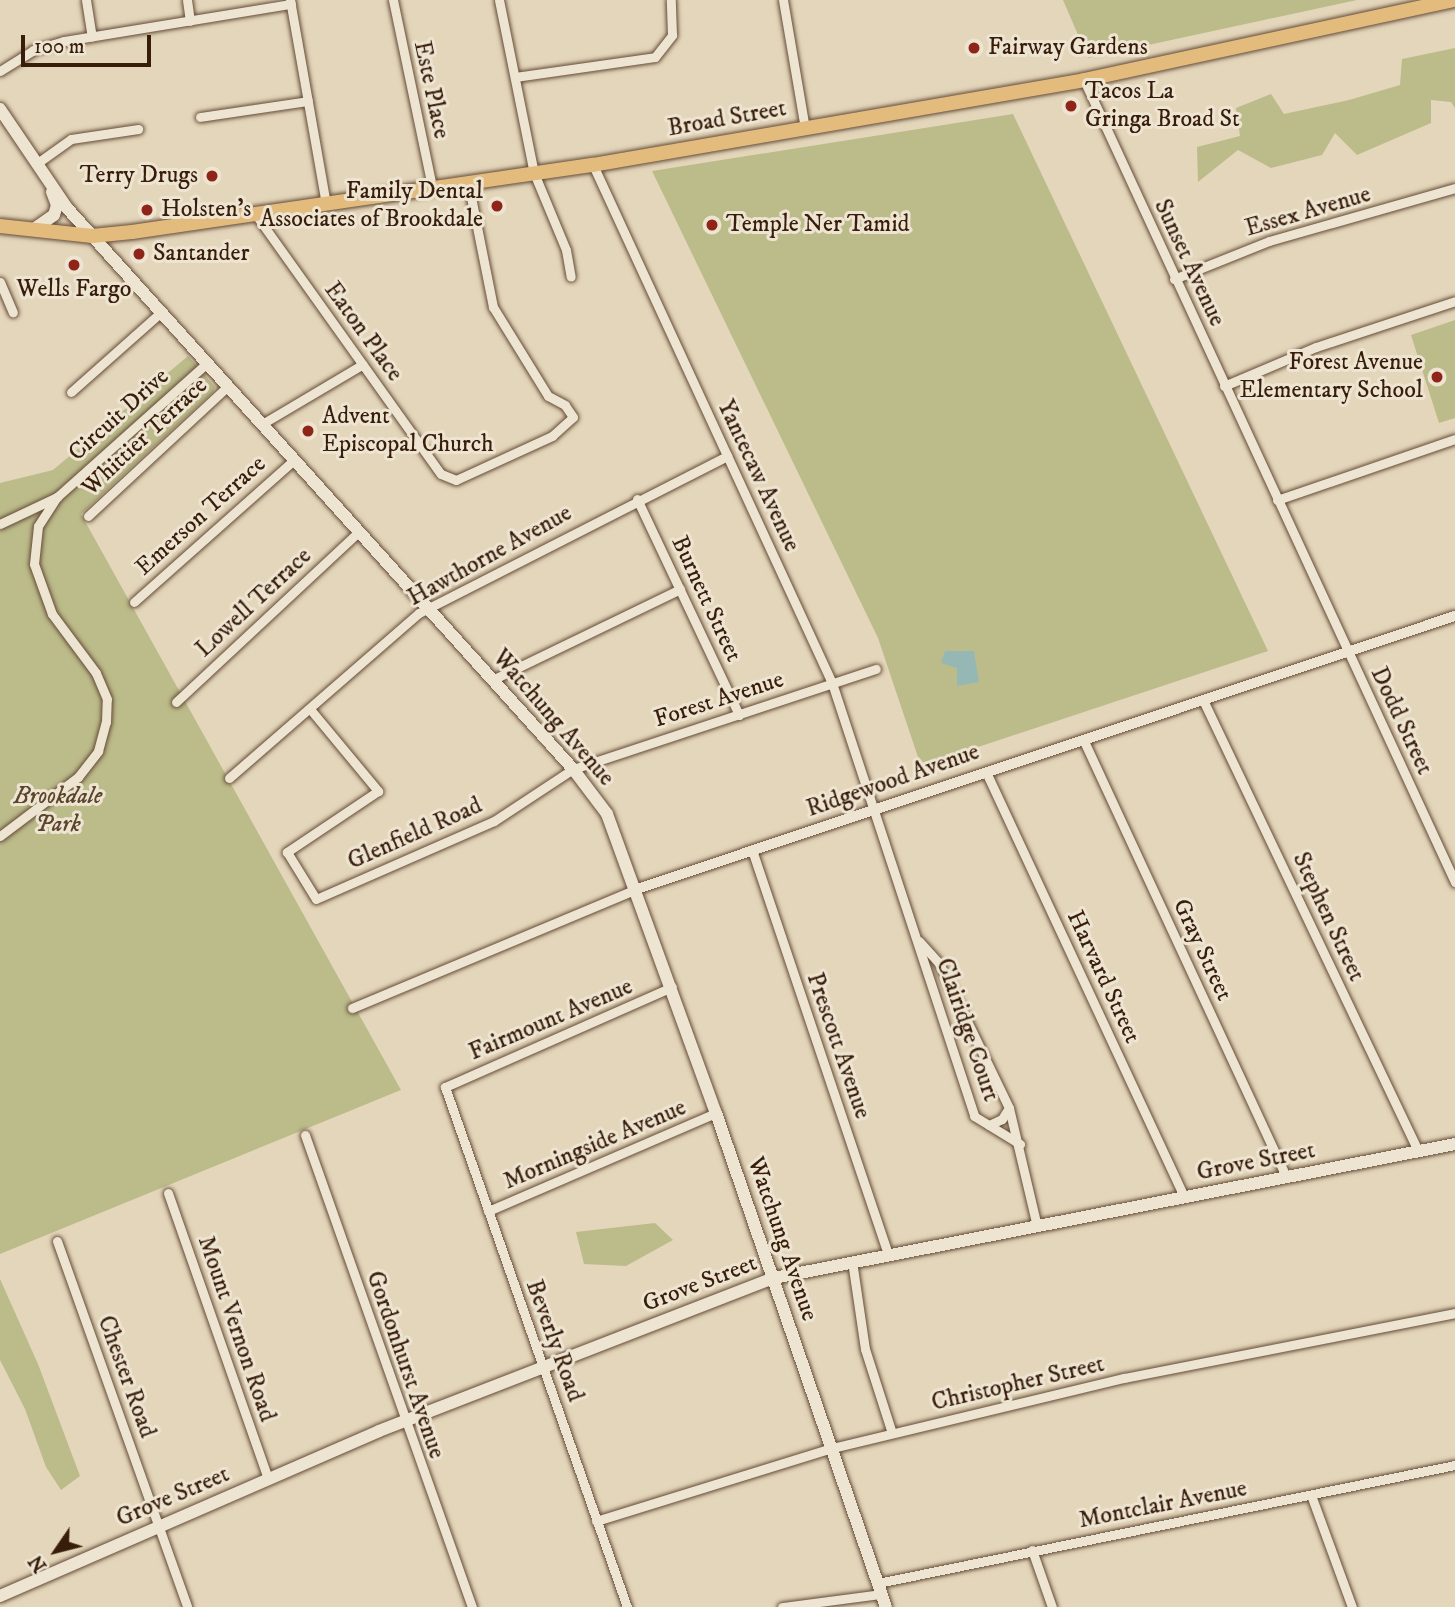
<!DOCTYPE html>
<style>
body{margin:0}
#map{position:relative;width:1455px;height:1607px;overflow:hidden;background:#e4d6ba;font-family:"IM FELL DW Pica",serif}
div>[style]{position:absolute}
.green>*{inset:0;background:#bcbb8a}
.water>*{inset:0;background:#96b8b5}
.roads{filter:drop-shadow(0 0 2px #644b37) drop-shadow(0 0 2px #644b37)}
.minor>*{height:9px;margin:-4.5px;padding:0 4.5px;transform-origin:4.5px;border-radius:4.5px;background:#ede4d2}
.tertiary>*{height:10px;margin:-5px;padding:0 5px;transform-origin:5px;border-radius:5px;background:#ede4d2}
.secondary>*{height:12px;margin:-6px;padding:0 6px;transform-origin:6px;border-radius:6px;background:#ede4d2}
.primary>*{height:14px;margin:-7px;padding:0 7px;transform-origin:7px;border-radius:7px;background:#e2bb7d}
.dots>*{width:19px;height:19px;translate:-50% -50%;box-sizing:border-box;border:4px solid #ede4d2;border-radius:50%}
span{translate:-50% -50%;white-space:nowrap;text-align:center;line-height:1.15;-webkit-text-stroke:6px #ede4d2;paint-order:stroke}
.poi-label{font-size:24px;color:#391d0b}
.left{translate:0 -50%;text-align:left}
.right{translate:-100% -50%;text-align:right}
.street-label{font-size:24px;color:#391d0b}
.park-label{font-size:24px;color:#5a442b;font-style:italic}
.north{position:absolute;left:21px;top:1516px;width:70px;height:70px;-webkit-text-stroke:5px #ede4d2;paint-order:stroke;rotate:235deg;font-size:19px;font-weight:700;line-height:28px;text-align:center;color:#391d0b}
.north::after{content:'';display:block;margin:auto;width:24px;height:32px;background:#391d0b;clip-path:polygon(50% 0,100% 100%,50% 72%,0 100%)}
.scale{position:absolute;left:21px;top:35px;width:130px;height:32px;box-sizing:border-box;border:4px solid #391d0b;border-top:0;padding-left:9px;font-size:21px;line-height:24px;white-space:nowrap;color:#391d0b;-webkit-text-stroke:5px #ede4d2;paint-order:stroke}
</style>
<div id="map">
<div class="green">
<div style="clip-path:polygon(1063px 0,1357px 0,1088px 58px)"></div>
<div style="clip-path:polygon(1455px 48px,1455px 108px,1451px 102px,1431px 100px,1431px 123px,1357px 155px,1335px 133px,1322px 155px,1271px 168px,1238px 150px,1198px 182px,1197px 147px,1240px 136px,1236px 108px,1271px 94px,1284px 114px,1349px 100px,1400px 85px,1402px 59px)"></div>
<div style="clip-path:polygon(1013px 114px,1268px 651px,921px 766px,878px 638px,652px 171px)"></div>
<div style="clip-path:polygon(1455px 320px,1455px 418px,1439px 423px,1411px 335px)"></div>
<div style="clip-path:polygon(188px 356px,215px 387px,213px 392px,81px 514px,401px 1090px,0 1254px,0 483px,53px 470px)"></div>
<div style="clip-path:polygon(655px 1223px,673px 1240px,626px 1266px,584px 1264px,576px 1232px)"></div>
<div style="clip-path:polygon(0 1279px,38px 1364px,80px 1476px,61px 1490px,46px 1467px,25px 1409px,0 1360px)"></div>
</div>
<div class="water">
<div style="clip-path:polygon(945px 651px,974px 651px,979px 682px,957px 686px,957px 668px,941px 663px)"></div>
</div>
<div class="roads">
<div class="minor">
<div style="left:86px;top:0;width:37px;rotate:81deg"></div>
<div style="left:187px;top:0;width:21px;rotate:82deg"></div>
<div style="left:290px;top:0;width:208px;rotate:80deg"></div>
<div style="left:393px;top:0;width:191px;rotate:78.2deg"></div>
<div style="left:499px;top:0;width:177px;rotate:78.6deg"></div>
<div style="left:534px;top:173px;width:83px;rotate:67.4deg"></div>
<div style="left:566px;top:250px;width:27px;rotate:80deg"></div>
<div style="left:783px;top:0;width:131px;rotate:80.3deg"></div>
<div style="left:0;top:71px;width:39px;rotate:-32deg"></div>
<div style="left:33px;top:50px;width:32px;rotate:-16deg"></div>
<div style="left:64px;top:41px;width:230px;rotate:-9.3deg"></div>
<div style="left:515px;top:77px;width:141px;rotate:-8.1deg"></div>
<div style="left:655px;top:57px;width:28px;rotate:-52deg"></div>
<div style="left:672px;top:35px;width:35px;rotate:-92deg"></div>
<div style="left:1084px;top:80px;width:884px;rotate:65.18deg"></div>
<div style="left:200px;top:117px;width:109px;rotate:-8.4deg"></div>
<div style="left:36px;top:164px;width:43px;rotate:-35.5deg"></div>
<div style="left:71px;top:139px;width:68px;rotate:-8.5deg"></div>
<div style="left:593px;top:165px;width:570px;rotate:65.23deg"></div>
<div style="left:832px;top:683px;width:456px;rotate:71.8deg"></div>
<div style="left:974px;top:1116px;width:54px;rotate:31.3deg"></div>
<div style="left:256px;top:215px;width:318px;rotate:54.5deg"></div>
<div style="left:441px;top:474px;width:16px;rotate:22deg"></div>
<div style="left:456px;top:480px;width:106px;rotate:-24.6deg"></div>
<div style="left:552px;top:436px;width:28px;rotate:-42deg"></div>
<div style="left:573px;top:417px;width:14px;rotate:-124deg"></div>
<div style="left:565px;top:405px;width:19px;rotate:-152deg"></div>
<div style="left:548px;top:396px;width:105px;rotate:-121.7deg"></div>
<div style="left:493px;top:307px;width:127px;rotate:-101.3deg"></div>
<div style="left:1174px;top:279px;width:102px;rotate:-21.8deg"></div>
<div style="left:1269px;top:241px;width:193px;rotate:-15.9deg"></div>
<div style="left:0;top:282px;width:33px;rotate:67deg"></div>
<div style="left:1224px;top:386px;width:100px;rotate:-23deg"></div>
<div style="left:1316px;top:347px;width:146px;rotate:-18.3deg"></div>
<div style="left:71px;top:392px;width:120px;rotate:-41.6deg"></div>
<div style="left:262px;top:424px;width:117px;rotate:-30.7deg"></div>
<div style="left:637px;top:499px;width:239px;rotate:64.7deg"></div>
<div style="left:1277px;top:500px;width:188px;rotate:-18.9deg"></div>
<div style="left:88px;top:516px;width:191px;rotate:-42.9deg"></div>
<div style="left:0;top:524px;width:63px;rotate:-25.3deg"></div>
<div style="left:57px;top:497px;width:201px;rotate:-41.8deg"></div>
<div style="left:134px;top:602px;width:214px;rotate:-41.6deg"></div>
<div style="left:492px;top:680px;width:209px;rotate:-25.8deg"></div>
<div style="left:1203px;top:700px;width:500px;rotate:64.5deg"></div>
<div style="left:176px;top:702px;width:249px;rotate:-43deg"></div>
<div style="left:310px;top:709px;width:107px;rotate:50.3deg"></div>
<div style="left:378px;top:791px;width:110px;rotate:146.2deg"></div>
<div style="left:287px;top:852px;width:55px;rotate:58.3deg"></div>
<div style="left:316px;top:899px;width:194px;rotate:-23.7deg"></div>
<div style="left:494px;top:821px;width:95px;rotate:-33.4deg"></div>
<div style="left:573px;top:769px;width:319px;rotate:-18.3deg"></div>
<div style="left:1083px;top:739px;width:483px;rotate:65.1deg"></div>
<div style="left:986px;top:772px;width:470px;rotate:65deg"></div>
<div style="left:229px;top:778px;width:252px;rotate:-41deg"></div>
<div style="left:419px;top:613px;width:346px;rotate:-27deg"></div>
<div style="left:0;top:836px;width:98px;rotate:-37.1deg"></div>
<div style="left:78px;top:777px;width:33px;rotate:-52deg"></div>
<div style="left:98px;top:751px;width:30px;rotate:-75deg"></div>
<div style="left:106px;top:722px;width:23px;rotate:-88deg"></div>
<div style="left:107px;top:699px;width:28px;rotate:-113deg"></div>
<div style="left:96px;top:673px;width:74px;rotate:-126.7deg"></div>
<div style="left:52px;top:614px;width:53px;rotate:-109.8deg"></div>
<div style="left:34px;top:564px;width:38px;rotate:-84deg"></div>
<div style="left:38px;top:526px;width:35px;rotate:-57deg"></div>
<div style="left:752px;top:850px;width:425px;rotate:71.4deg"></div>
<div style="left:919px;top:941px;width:30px;rotate:48deg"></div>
<div style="left:939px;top:963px;width:161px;rotate:64.2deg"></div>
<div style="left:1009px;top:1108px;width:121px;rotate:76.7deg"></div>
<div style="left:352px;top:1008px;width:309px;rotate:-22.7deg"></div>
<div style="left:989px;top:1125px;width:14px;rotate:-25deg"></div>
<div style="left:1002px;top:1119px;width:13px;rotate:-58deg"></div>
<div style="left:305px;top:1135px;width:501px;rotate:70.52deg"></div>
<div style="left:168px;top:1193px;width:303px;rotate:70.7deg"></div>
<div style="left:488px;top:1211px;width:248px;rotate:-23.3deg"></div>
<div style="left:57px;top:1241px;width:388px;rotate:70.4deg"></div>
<div style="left:852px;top:1261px;width:89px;rotate:81.6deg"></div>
<div style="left:865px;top:1349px;width:88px;rotate:72.2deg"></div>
<div style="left:1311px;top:1495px;width:119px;rotate:69.9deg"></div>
<div style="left:596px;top:1521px;width:247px;rotate:-17.2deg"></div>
<div style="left:832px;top:1448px;width:300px;rotate:-13.5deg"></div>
<div style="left:1124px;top:1378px;width:337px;rotate:-11.1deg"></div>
<div style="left:1032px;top:1550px;width:60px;rotate:70.7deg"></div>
<div style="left:878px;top:1583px;width:589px;rotate:-11.56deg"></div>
<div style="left:627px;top:1607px;width:551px;rotate:-109.29deg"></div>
<div style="left:445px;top:1087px;width:248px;rotate:-23.8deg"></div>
<div style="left:782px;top:1607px;width:100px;rotate:-7.5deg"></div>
</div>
<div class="tertiary">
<div style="left:637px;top:889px;width:862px;rotate:-18.46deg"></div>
</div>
<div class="secondary">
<div style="left:0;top:109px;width:120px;rotate:55.9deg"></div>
<div style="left:67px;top:208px;width:755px;rotate:47.95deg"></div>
<div style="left:573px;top:769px;width:56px;rotate:52.9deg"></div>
<div style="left:607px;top:814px;width:318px;rotate:70deg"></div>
<div style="left:716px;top:1113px;width:522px;rotate:71.01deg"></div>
<div style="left:34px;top:229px;width:24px;rotate:-35deg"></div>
<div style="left:54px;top:215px;width:10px;rotate:-73deg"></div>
<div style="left:57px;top:205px;width:14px;rotate:-111deg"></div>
<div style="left:0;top:1596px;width:413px;rotate:-23.5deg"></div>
<div style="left:379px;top:1431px;width:424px;rotate:-21.2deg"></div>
<div style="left:774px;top:1278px;width:694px;rotate:-11.13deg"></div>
</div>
<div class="primary">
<div style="left:0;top:226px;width:93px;rotate:6.2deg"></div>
<div style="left:92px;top:236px;width:40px;rotate:-5.7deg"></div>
<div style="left:132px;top:232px;width:466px;rotate:-8.3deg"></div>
<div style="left:593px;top:165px;width:498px;rotate:-9.8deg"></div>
<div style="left:1084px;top:80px;width:380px;rotate:-12.2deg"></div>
</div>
</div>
<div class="dots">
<div style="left:974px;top:48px;background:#8f2418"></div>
<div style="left:1071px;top:106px;background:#8f2418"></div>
<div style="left:212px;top:176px;background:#8f2418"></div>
<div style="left:497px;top:206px;background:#8f2418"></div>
<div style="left:147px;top:210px;background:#8f2418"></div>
<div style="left:712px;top:225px;background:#8f2418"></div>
<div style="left:139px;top:254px;background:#8f2418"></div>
<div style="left:74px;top:265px;background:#8f2418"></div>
<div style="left:1437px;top:377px;background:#8f2418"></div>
<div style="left:308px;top:431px;background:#8f2418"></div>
</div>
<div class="poi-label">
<span class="left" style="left:988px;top:48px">Fairway Gardens</span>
<span class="left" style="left:1085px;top:106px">Tacos La<br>Gringa Broad St</span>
<span class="right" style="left:198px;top:176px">Terry Drugs</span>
<span class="right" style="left:483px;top:206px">Family Dental<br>Associates of Brookdale</span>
<span class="left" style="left:161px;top:210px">Holsten's</span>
<span class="left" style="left:726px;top:225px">Temple Ner Tamid</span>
<span class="left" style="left:153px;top:254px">Santander</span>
<span style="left:74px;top:290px">Wells Fargo</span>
<span class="right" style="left:1423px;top:377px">Forest Avenue<br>Elementary School</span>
<span class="left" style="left:322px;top:431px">Advent<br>Episcopal Church</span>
</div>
<div class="street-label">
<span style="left:431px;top:90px;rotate:78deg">Este Place</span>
<span style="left:727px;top:119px;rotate:-10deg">Broad Street</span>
<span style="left:1308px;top:212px;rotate:-16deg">Essex Avenue</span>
<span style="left:1189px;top:263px;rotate:65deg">Sunset Avenue</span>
<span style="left:363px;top:332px;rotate:54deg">Eaton Place</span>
<span style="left:119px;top:415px;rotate:-42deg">Circuit Drive</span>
<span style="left:145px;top:437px;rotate:-43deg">Whittier Terrace</span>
<span style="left:758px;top:476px;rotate:65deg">Yantecaw Avenue</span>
<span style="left:201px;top:516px;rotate:-42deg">Emerson Terrace</span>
<span style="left:490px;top:556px;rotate:-29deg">Hawthorne Avenue</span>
<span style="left:706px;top:599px;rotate:65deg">Burnett Street</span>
<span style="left:254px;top:603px;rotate:-43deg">Lowell Terrace</span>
<span style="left:719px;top:700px;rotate:-18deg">Forest Avenue</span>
<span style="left:553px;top:718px;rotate:49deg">Watchung Avenue</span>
<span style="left:1401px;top:721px;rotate:65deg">Dodd Street</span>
<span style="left:893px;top:781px;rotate:-19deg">Ridgewood Avenue</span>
<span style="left:415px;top:834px;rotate:-24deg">Glenfield Road</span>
<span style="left:1328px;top:917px;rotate:65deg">Stephen Street</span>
<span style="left:1202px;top:950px;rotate:65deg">Gray Street</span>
<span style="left:1103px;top:977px;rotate:65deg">Harvard Street</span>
<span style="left:551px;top:1020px;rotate:-23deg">Fairmount Avenue</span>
<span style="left:967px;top:1030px;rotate:71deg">Clairidge Court</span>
<span style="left:838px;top:1046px;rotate:71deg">Prescott Avenue</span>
<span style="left:595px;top:1145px;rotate:-23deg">Morningside Avenue</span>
<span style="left:1256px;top:1162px;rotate:-11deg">Grove Street</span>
<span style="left:782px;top:1239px;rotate:71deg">Watchung Avenue</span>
<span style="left:700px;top:1284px;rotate:-21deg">Grove Street</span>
<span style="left:236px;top:1329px;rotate:71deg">Mount Vernon Road</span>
<span style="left:554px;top:1341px;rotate:70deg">Beverly Road</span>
<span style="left:405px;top:1365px;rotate:71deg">Gordonhurst Avenue</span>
<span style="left:126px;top:1377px;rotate:70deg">Chester Road</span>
<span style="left:1018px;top:1384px;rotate:-13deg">Christopher Street</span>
<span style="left:173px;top:1497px;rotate:-23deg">Grove Street</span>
<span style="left:1163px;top:1505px;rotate:-11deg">Montclair Avenue</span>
</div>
<div class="park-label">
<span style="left:58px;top:811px">Brookdale<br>Park</span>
</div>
<div class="north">N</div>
<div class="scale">100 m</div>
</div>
